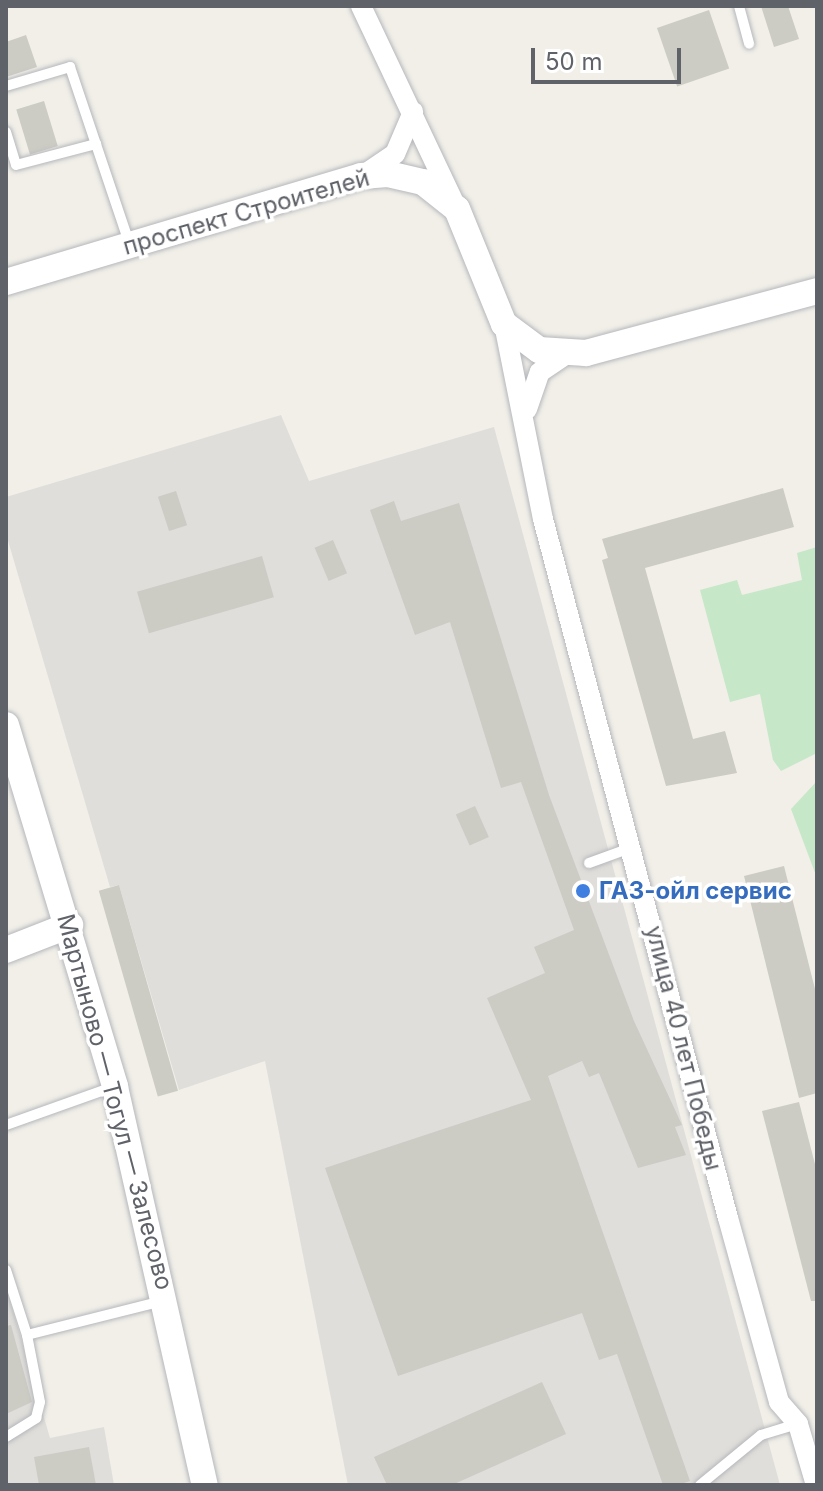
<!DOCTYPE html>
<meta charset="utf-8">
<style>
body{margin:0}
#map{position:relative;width:823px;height:1491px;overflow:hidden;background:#f1efe8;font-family:Inter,sans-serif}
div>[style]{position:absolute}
.industrial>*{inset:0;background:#e0deda}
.green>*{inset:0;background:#c6e7c8}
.building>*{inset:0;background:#cccbc4;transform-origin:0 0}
.roads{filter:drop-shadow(0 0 2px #b5b7bc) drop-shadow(0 0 2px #b5b7bc)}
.service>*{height:10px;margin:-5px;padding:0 5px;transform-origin:5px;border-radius:5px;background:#fff}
.minor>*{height:20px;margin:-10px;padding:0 10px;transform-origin:10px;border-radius:10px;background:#fff}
.tertiary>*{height:26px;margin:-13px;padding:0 13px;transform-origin:13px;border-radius:13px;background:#fff}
.dots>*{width:22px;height:22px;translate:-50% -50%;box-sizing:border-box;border:4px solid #fff;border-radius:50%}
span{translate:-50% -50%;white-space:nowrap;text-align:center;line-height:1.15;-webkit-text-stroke:7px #fff;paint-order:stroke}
.street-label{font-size:24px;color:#5f6268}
.shop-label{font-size:24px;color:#366cbe;font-weight:700}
.left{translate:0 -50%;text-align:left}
.frame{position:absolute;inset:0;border:8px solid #5f6268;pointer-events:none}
.scale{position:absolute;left:531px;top:48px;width:150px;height:36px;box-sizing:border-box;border:4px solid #5f6268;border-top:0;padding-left:10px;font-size:24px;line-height:28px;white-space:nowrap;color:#5f6268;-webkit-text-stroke:6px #fff;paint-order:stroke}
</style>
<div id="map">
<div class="industrial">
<div style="clip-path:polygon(281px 415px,309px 481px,494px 427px,780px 1485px,348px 1485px,265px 1061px,179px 1090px,119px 885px,110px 887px,6px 534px,6px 497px)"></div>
<div style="clip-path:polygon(6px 1287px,50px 1438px,104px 1427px,114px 1485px,6px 1485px)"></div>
</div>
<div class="green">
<div style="clip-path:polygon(817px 547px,817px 753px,781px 771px,773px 760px,760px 694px,730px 702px,700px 590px,737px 580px,742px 595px,802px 580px,797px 553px)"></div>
<div style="clip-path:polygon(817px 781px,817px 878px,791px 809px)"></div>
</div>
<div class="building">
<div style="clip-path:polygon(761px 6px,788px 6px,799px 39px,774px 47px)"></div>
<div style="left:709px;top:10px;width:62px;height:55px;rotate:71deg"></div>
<div style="clip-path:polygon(26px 35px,37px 67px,6px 77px,6px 42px)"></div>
<div style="left:44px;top:101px;width:47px;height:29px;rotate:73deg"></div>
<div style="clip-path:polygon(783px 488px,794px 527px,645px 568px,693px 739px,725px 731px,737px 773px,666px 786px,602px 560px,608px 558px,602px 539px)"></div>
<div style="left:176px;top:491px;width:36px;height:19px;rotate:72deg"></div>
<div style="clip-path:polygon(394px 501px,401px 521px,459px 503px,549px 795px,634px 1021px,682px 1125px,675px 1127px,686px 1155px,638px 1168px,599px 1073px,589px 1077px,582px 1061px,548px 1076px,690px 1481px,678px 1485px,663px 1485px,617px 1354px,599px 1360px,582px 1313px,398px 1376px,325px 1168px,531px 1100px,487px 998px,545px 973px,534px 947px,574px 930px,521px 782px,501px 788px,450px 622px,415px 635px,370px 510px)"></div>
<div style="left:333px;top:540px;width:36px;height:20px;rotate:67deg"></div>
<div style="left:262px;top:556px;width:43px;height:130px;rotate:74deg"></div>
<div style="left:475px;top:806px;width:34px;height:21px;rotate:66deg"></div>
<div style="clip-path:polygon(784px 866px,817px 997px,817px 1093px,799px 1098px,744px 876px)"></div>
<div style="left:119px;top:885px;width:214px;height:21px;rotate:74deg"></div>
<div style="clip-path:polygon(799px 1102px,817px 1172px,817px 1301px,811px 1301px,762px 1111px)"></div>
<div style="clip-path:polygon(11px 1325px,32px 1402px,6px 1414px,6px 1326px)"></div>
<div style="clip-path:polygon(542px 1382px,566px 1434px,452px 1485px,387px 1485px,374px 1457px)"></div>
<div style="clip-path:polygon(89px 1447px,96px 1485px,39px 1485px,34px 1457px)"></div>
</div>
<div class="roads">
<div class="service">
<div style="left:739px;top:6px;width:39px;rotate:75deg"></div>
<div style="left:6px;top:86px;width:67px;rotate:-16.5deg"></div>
<div style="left:70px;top:67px;width:185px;rotate:71.4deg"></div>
<div style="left:6px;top:132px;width:34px;rotate:73deg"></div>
<div style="left:16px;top:165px;width:83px;rotate:-14.7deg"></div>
<div style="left:589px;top:863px;width:47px;rotate:-20deg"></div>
<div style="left:6px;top:1125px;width:114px;rotate:-19.6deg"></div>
<div style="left:6px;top:1270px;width:68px;rotate:72.1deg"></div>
<div style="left:27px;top:1335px;width:139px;rotate:-14.1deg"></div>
<div style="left:6px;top:1437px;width:36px;rotate:-32deg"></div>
<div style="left:36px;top:1418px;width:16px;rotate:-76deg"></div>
<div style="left:40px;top:1402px;width:68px;rotate:-101deg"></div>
<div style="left:700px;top:1485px;width:79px;rotate:-39.3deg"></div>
<div style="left:761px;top:1435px;width:39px;rotate:-17deg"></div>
</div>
<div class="minor">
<div style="left:361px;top:6px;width:220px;rotate:64.7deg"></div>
<div style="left:365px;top:174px;width:36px;rotate:-34deg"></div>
<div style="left:395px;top:154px;width:46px;rotate:-66.8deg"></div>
<div style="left:504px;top:324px;width:199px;rotate:78.7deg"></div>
<div style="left:543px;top:519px;width:723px;rotate:75.18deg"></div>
<div style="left:728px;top:1218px;width:191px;rotate:74.5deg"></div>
<div style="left:779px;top:1402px;width:29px;rotate:49deg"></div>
<div style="left:798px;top:1424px;width:64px;rotate:73.6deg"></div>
<div style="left:527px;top:409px;width:39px;rotate:-71deg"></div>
<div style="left:540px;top:372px;width:34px;rotate:-34deg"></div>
</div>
<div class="tertiary">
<div style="left:6px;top:282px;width:370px;rotate:-16.6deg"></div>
<div style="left:361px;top:176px;width:27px;rotate:-4deg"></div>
<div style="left:388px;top:174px;width:36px;rotate:13deg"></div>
<div style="left:423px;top:182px;width:43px;rotate:38.5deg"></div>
<div style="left:457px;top:209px;width:124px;rotate:67.8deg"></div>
<div style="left:504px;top:324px;width:44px;rotate:36.6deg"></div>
<div style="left:539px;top:350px;width:47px;rotate:3.7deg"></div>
<div style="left:586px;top:353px;width:239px;rotate:-15deg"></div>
<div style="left:6px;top:725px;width:378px;rotate:73.2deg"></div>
<div style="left:115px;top:1087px;width:408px;rotate:77.3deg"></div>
<div style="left:6px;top:950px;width:69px;rotate:-21.3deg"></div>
</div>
</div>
<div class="dots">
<div style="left:583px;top:891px;background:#3f7fe0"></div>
</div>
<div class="street-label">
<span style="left:246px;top:212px;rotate:-16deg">проспект Строителей</span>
<span style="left:684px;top:1048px;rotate:76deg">улица 40 лет Победы</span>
<span style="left:115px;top:1102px;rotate:75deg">Мартыново — Тогул — Залесово</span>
</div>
<div class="shop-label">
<span class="left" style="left:599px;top:891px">ГАЗ-ойл сервис</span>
</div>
<div class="frame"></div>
<div class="scale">50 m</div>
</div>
